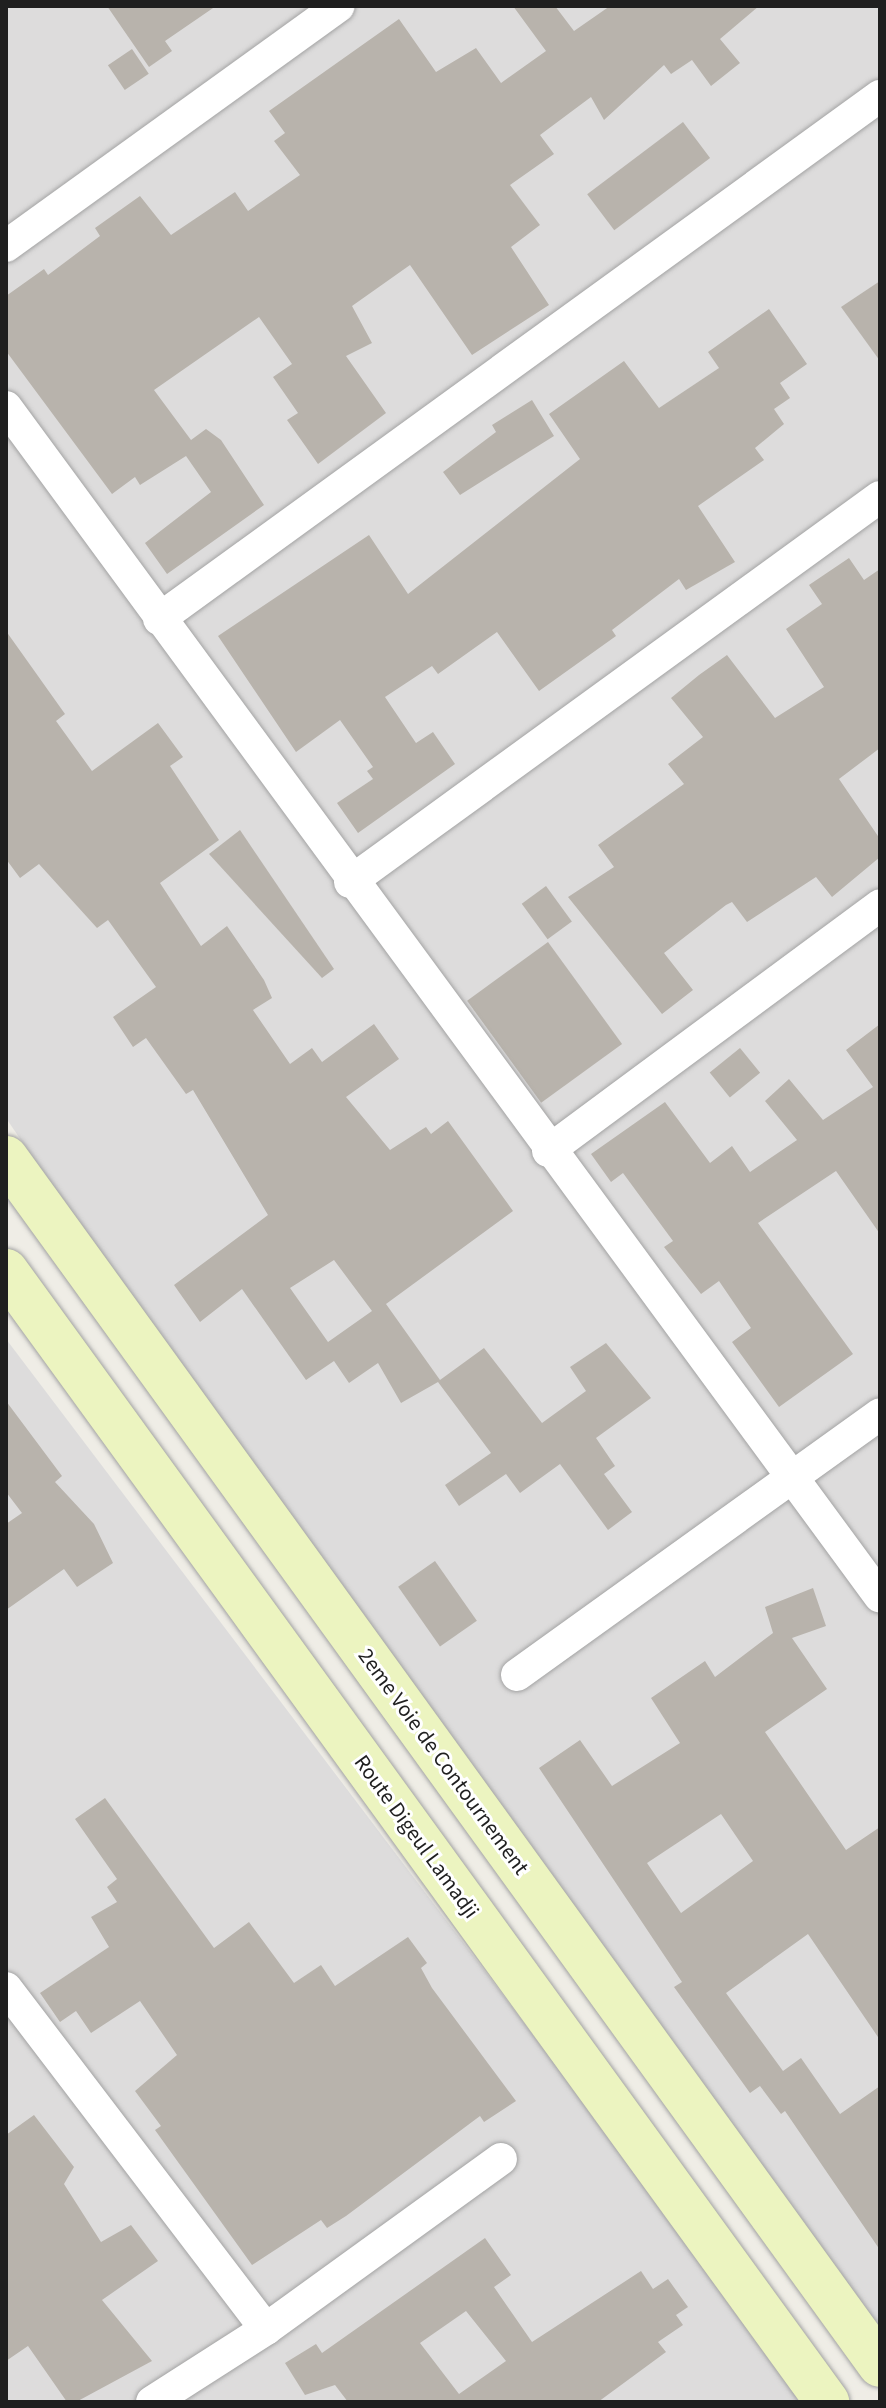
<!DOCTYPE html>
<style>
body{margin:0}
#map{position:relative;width:886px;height:2408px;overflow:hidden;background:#efede6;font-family:"Source Sans 3",sans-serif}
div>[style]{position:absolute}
.residential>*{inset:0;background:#dddcdc}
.building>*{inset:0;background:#b8b3ac;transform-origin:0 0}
.roads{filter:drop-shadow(0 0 2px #a3a3a3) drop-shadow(0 0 2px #a3a3a3)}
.street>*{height:32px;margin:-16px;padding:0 16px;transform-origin:16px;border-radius:16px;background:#fff}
.secondary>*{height:44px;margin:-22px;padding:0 22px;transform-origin:22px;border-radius:22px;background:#ecf4c0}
span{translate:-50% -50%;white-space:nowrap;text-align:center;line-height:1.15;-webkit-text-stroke:6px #fff;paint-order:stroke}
.street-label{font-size:22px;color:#1f1f1f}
.frame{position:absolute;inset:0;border:8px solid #1f1f1f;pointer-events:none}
</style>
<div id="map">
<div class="residential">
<div style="clip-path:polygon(6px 6px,880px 6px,880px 2383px,640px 2055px,6px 1118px)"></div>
<div style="clip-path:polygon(6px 1339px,811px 2402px,6px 2402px)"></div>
</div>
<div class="building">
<div style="clip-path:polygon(107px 6px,216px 6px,165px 41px,172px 51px,149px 67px)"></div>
<div style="clip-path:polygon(513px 6px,555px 6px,574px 31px,610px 6px,759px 6px,720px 39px,740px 63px,711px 86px,692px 60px,671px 74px,664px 65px,604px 120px,591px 97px,540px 135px,554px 154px,510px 185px,540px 225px,511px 247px,549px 305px,472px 355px,410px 265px,352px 306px,372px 343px,346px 356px,386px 413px,318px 464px,287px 420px,298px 413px,273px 377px,292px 364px,259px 317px,154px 390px,191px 440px,206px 429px,221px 440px,264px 505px,167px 574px,145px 543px,211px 492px,186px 456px,140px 485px,135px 477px,112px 494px,6px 351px,6px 296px,44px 269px,48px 275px,100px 236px,95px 228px,140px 196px,171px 235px,235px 192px,248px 211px,300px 175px,274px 141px,285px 133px,269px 111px,399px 19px,436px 72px,476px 48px,501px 83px,546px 51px)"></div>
<div style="left:132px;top:49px;width:30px;height:29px;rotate:56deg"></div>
<div style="left:683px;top:122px;width:45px;height:120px;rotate:53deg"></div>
<div style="clip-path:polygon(880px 281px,880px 361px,841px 307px)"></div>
<div style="clip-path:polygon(769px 309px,807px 364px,780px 383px,790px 398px,774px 409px,784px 424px,755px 448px,764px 460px,698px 506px,735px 562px,686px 590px,679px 579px,612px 630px,616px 636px,539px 691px,497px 632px,438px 674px,432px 666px,385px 697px,416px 743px,433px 732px,455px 764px,358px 833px,337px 803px,373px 779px,367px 771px,373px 767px,340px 720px,296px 752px,218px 636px,369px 535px,408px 594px,580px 459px,549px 414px,624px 361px,659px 408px,719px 368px,708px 352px)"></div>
<div style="clip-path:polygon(532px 400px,554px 436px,460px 495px,443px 472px,496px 432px,492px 425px)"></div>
<div style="clip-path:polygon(849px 558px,864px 580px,880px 569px,880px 748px,839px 779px,880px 839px,880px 857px,832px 897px,816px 877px,747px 922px,732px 902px,726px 905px,664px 953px,693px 990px,662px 1014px,568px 897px,614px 867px,598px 845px,684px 784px,668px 764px,703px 737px,671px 698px,699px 675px,727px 655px,775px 718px,824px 687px,786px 629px,822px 604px,809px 585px)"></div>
<div style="clip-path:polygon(evenodd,6px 631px,65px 714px,56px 721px,92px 771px,158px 723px,183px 757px,170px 766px,219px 840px,160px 883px,201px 946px,227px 926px,264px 980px,272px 998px,253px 1010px,290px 1064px,312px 1048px,322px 1062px,374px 1024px,399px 1059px,346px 1097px,390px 1150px,426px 1127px,431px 1134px,448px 1121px,513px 1211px,386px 1304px,440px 1380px,484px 1348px,542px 1423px,586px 1391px,570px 1367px,606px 1343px,651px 1398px,596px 1438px,615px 1466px,604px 1474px,632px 1512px,608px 1530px,560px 1464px,520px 1493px,506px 1474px,459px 1506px,445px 1485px,491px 1453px,438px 1382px,401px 1403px,378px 1363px,349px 1383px,334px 1361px,306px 1380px,242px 1289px,200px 1322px,174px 1285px,268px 1215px,193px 1090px,186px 1094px,146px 1038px,133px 1047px,113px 1017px,156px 987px,108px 920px,97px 928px,39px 864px,20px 878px,6px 859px,6px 631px,334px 1260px,372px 1311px,328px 1342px,290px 1288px,334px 1260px)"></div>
<div style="clip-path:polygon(240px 830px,334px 969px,322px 978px,209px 854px)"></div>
<div style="left:546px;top:886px;width:44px;height:30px;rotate:54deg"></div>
<div style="left:548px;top:942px;width:126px;height:100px;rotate:54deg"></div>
<div style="clip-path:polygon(880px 1024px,880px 1234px,836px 1171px,758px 1223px,853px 1354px,779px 1407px,732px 1342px,751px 1328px,719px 1281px,701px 1294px,664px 1247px,673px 1241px,623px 1173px,611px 1182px,591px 1154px,665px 1102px,710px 1163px,732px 1146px,750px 1172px,797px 1140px,765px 1101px,789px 1079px,823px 1120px,873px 1087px,846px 1050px)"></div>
<div style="left:740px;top:1048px;width:32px;height:39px;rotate:51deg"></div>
<div style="clip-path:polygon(6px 1401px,62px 1476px,55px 1482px,94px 1524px,113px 1563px,77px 1587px,64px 1569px,6px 1610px,6px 1524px,22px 1513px,6px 1492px)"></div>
<div style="left:435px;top:1561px;width:73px;height:45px;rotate:55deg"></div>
<div style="clip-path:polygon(evenodd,813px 1588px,826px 1626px,792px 1638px,827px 1689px,765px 1732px,846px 1850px,880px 1827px,880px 2040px,808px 1934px,726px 1993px,783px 2071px,801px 2058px,840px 2114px,880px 2086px,880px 2250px,785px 2111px,781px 2114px,760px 2086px,750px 2093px,674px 1987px,682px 1982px,539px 1768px,580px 1740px,612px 1786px,680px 1743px,651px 1698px,705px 1661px,715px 1677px,773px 1633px,765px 1607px,813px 1588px,721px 1814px,753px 1861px,681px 1913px,647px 1863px,721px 1814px)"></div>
<div style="clip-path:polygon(105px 1798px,214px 1948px,249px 1922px,294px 1983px,321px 1965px,335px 1986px,408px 1937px,427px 1963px,421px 1968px,432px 1988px,516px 2101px,484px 2122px,480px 2116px,346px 2216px,327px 2228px,321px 2220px,252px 2265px,155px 2130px,161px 2126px,135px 2091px,177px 2055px,140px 2001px,91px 2033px,76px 2011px,60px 2022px,40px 1993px,109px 1947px,91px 1917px,117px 1902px,107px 1887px,117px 1879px,75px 1819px)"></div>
<div style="clip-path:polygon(34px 2115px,74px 2167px,64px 2184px,101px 2242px,131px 2225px,158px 2261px,102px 2300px,152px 2361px,76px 2402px,67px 2402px,28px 2346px,6px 2361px,6px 2135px)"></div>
<div style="clip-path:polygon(evenodd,485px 2238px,511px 2275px,494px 2287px,532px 2342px,641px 2271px,653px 2289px,668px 2279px,688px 2307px,676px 2315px,683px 2325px,658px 2342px,666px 2352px,598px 2402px,348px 2402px,335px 2385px,305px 2395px,285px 2363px,316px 2344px,322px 2353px,485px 2238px,466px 2311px,506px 2361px,459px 2394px,420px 2343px,466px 2311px)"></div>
</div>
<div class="roads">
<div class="street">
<div style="left:6px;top:246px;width:410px;rotate:-35.8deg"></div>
<div style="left:6px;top:407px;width:1476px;rotate:53.7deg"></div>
<div style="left:159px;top:619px;width:891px;rotate:-35.96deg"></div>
<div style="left:350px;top:882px;width:655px;rotate:-36deg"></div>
<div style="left:548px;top:1151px;width:413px;rotate:-36.5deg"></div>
<div style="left:517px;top:1675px;width:447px;rotate:-35.7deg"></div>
<div style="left:6px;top:1988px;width:429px;rotate:52.7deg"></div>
<div style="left:152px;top:2402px;width:135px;rotate:-32.6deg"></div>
<div style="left:266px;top:2329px;width:290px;rotate:-35.9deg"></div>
</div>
<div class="secondary">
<div style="left:6px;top:1158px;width:1490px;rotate:54.09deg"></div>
<div style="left:6px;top:1271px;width:1398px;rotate:54.02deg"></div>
</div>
</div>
<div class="street-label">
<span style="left:443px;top:1762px;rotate:54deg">2eme Voie de Contournement</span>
<span style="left:416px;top:1837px;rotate:54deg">Route Digeul Lamadji</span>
</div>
<div class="frame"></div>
</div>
